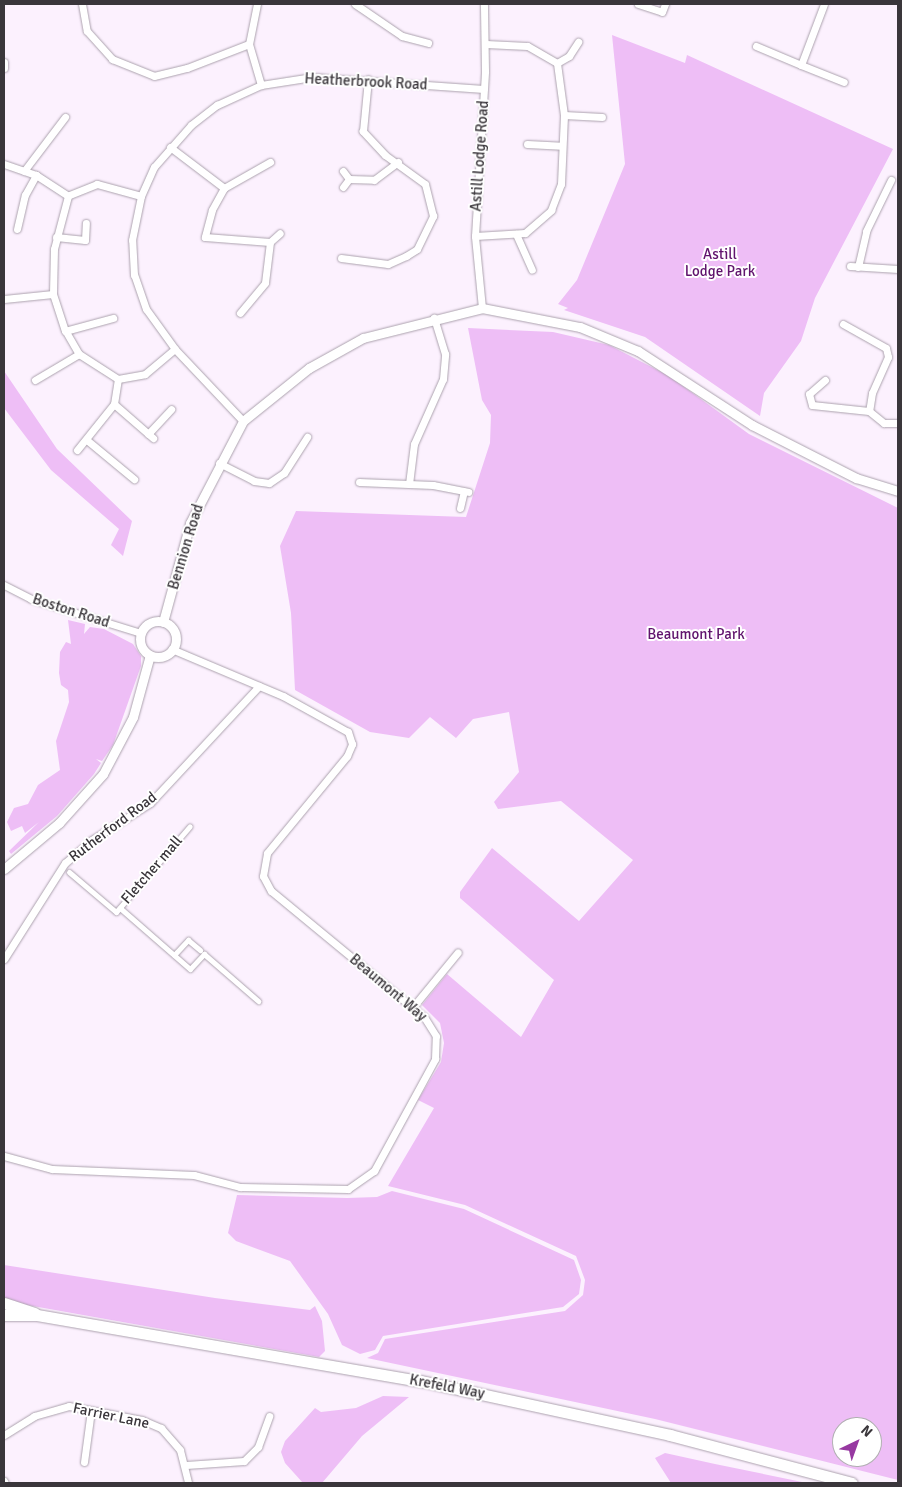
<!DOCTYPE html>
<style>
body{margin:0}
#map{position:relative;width:902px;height:1487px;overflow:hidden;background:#fcf1fe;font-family:Signika,sans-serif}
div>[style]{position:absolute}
.green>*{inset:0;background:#eebef6}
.roads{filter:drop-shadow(0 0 1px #aca2ae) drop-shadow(0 0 1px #aca2ae)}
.pedestrian>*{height:5px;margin:-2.5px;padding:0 2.5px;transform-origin:2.5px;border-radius:2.5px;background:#fff}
.minor>*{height:7px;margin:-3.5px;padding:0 3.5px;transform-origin:3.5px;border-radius:3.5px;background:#fff}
.tertiary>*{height:9px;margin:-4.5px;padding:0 4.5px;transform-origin:4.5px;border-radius:4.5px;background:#fff}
.tertiary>.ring{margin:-4.5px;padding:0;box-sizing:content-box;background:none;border:9px solid #fff;border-radius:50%}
.trunk>*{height:11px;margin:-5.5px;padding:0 5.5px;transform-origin:5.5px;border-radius:5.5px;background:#fff}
span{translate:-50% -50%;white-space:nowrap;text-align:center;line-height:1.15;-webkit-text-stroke:4px #fff;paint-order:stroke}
.street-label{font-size:15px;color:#3a363b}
.park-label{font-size:15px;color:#60146d}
.frame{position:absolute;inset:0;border:5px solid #3a363b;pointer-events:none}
.north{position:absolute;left:832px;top:1417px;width:50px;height:50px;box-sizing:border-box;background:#fff;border:1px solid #b0afb1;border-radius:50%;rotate:42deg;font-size:14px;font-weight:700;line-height:20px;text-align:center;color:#3a363b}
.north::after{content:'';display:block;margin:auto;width:18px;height:22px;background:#9739a1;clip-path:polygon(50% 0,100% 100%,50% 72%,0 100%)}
</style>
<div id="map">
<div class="green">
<div style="clip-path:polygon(612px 35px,685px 63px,687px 55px,893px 149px,815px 298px,801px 341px,764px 393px,760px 416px,645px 337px,564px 310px,568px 308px,558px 304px,577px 280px,625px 164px)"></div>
<div style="clip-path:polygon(evenodd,468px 328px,553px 332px,609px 345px,669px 376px,749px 434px,898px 508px,898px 1480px,655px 1419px,367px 1358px,378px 1353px,385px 1339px,565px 1311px,583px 1295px,585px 1280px,576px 1256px,465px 1205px,388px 1186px,434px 1108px,418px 1100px,441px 1062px,444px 1043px,440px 1023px,422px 1005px,447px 974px,521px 1037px,554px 980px,460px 898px,460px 892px,492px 848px,579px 921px,633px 860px,561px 801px,498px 809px,494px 802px,519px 772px,509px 712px,473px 719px,456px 738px,430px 717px,409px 738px,370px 732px,295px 690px,291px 613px,280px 546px,296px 511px,466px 517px,490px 443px,491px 415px,482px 400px,468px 328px,842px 1427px,872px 1427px,872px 1457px,842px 1457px,842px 1427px)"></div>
<div style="clip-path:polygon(4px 371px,57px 449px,132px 521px,123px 556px,111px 545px,119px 529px,51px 470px,4px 408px)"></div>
<div style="clip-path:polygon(68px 620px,85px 624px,84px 634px,90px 627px,104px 629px,133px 644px,141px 656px,141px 666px,113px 745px,102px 761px,96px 759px,101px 763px,94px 774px,57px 816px,11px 854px,9px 851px,39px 822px,25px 833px,22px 826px,11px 831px,7px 822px,14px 808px,28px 804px,38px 785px,60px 770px,56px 741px,69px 702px,68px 690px,61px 685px,59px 673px,60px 652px,66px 642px,71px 644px)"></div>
<div style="clip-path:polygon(392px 1191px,464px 1209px,574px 1260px,581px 1280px,579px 1294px,563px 1307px,383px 1336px,375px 1350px,360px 1354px,342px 1345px,328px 1314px,290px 1261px,236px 1241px,228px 1233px,237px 1195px,347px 1198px,377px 1197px)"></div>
<div style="clip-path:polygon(4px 1265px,215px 1298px,310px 1310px,315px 1306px,322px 1321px,325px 1351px,319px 1357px,27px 1305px,4px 1299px)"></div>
<div style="clip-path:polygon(383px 1396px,409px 1397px,362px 1436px,322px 1483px,303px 1483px,285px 1463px,281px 1452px,285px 1441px,315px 1408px,321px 1412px,356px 1408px)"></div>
<div style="clip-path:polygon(665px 1453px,715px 1464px,807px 1483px,671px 1483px,655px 1458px)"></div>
</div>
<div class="roads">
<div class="pedestrian">
<div style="left:69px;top:872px;width:62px;rotate:40.4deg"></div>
<div style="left:116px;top:912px;width:113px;rotate:-49.3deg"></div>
<div style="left:120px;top:908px;width:93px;rotate:41.1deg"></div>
<div style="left:190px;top:969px;width:21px;rotate:-47deg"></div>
<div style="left:204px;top:954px;width:72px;rotate:41deg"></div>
<div style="left:174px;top:955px;width:21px;rotate:-47deg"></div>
<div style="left:188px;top:940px;width:16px;rotate:40deg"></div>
</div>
<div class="minor">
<div style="left:82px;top:4px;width:27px;rotate:80deg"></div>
<div style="left:87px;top:31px;width:38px;rotate:48deg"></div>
<div style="left:112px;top:59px;width:45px;rotate:22deg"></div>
<div style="left:154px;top:76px;width:34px;rotate:-14deg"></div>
<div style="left:187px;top:68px;width:66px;rotate:-21.2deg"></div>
<div style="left:257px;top:4px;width:41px;rotate:101.3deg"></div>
<div style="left:249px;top:44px;width:43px;rotate:73.7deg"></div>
<div style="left:355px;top:4px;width:57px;rotate:34.2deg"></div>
<div style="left:402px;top:36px;width:27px;rotate:15deg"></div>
<div style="left:638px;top:4px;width:25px;rotate:18deg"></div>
<div style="left:662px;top:12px;width:9px;rotate:-69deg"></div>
<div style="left:756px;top:46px;width:49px;rotate:22.9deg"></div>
<div style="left:801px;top:65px;width:65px;rotate:-69.3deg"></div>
<div style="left:4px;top:62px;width:6px;rotate:90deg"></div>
<div style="left:557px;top:63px;width:14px;rotate:-30deg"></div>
<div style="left:569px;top:56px;width:17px;rotate:-57deg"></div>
<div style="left:801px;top:65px;width:46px;rotate:21.6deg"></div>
<div style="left:564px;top:115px;width:38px;rotate:3deg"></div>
<div style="left:527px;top:144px;width:34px;rotate:3deg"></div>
<div style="left:170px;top:147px;width:68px;rotate:37.2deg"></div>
<div style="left:224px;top:188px;width:25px;rotate:119deg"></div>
<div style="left:212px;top:210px;width:28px;rotate:105deg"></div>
<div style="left:205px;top:237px;width:65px;rotate:4.4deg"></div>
<div style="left:270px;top:242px;width:41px;rotate:97deg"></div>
<div style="left:265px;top:283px;width:39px;rotate:130deg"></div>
<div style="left:4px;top:164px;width:34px;rotate:19deg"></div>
<div style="left:36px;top:175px;width:38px;rotate:33deg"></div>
<div style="left:24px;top:171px;width:68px;rotate:-52.8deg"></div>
<div style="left:349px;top:179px;width:25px;rotate:2deg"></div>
<div style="left:374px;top:180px;width:30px;rotate:-37deg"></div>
<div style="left:343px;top:187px;width:10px;rotate:-53deg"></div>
<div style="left:349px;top:179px;width:10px;rotate:-127deg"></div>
<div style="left:224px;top:188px;width:53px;rotate:-29.5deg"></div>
<div style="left:141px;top:196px;width:46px;rotate:-164.7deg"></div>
<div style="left:97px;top:184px;width:31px;rotate:158deg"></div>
<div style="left:68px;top:196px;width:55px;rotate:104.8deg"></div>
<div style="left:54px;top:249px;width:45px;rotate:91.3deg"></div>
<div style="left:53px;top:294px;width:38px;rotate:72deg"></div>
<div style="left:65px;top:330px;width:28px;rotate:60deg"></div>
<div style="left:79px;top:354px;width:46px;rotate:32.7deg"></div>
<div style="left:118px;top:379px;width:27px;rotate:-10deg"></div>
<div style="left:145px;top:374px;width:39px;rotate:-40deg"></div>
<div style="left:17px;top:229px;width:35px;rotate:-77deg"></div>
<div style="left:25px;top:195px;width:23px;rotate:-61deg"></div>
<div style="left:516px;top:234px;width:39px;rotate:66deg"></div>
<div style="left:475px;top:236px;width:50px;rotate:-3.4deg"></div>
<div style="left:525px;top:233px;width:35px;rotate:-41deg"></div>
<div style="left:551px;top:210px;width:28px;rotate:-69deg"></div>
<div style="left:561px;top:184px;width:69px;rotate:-87.5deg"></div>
<div style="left:564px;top:115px;width:52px;rotate:-97.7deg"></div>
<div style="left:557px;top:63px;width:34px;rotate:-150deg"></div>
<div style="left:527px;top:46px;width:41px;rotate:-177.2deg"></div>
<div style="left:56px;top:237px;width:29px;rotate:6deg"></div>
<div style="left:85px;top:240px;width:17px;rotate:-87deg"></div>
<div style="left:270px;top:242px;width:13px;rotate:-42deg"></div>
<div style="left:341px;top:258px;width:47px;rotate:7.3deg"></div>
<div style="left:388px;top:264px;width:20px;rotate:-24deg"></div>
<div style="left:406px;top:256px;width:13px;rotate:-32deg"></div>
<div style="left:417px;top:249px;width:37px;rotate:-64deg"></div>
<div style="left:433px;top:216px;width:33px;rotate:-104deg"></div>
<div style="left:425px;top:184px;width:49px;rotate:-144.1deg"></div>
<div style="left:385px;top:155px;width:33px;rotate:-133deg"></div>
<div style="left:363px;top:131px;width:52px;rotate:-84.5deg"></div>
<div style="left:850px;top:266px;width:48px;rotate:3.6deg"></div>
<div style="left:858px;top:267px;width:37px;rotate:-77deg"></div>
<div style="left:866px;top:231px;width:57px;rotate:-63.9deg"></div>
<div style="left:4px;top:299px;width:49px;rotate:-5.8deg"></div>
<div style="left:482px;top:308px;width:72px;rotate:-95.6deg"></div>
<div style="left:475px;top:236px;width:165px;rotate:-86.5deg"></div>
<div style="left:485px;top:71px;width:67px;rotate:-90.9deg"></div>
<div style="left:843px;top:324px;width:49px;rotate:29.2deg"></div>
<div style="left:886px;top:348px;width:9px;rotate:77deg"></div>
<div style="left:888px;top:357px;width:39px;rotate:114deg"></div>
<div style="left:872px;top:393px;width:18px;rotate:99deg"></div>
<div style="left:869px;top:411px;width:19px;rotate:39deg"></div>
<div style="left:884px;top:423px;width:14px"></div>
<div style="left:65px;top:331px;width:50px;rotate:-15.2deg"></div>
<div style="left:35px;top:380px;width:51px;rotate:-30.6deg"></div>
<div style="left:825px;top:380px;width:21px;rotate:139deg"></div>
<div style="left:809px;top:394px;width:11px;rotate:75deg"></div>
<div style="left:812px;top:405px;width:57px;rotate:6deg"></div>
<div style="left:114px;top:404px;width:52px;rotate:41.1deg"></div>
<div style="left:243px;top:421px;width:99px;rotate:-133.4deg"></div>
<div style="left:175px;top:349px;width:49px;rotate:-125.9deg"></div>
<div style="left:146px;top:309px;width:36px;rotate:-109deg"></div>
<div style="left:134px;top:275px;width:35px;rotate:-93deg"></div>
<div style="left:132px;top:240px;width:45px;rotate:-78.4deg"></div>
<div style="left:141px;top:196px;width:32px;rotate:-66deg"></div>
<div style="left:154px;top:167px;width:56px;rotate:-48.6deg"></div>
<div style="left:191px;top:125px;width:33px;rotate:-38deg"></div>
<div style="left:217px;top:105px;width:48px;rotate:-24.4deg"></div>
<div style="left:261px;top:85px;width:52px;rotate:-8.9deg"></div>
<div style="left:312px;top:77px;width:172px;rotate:4deg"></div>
<div style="left:148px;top:434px;width:34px;rotate:-47deg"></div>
<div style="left:88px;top:441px;width:60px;rotate:39.6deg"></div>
<div style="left:77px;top:450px;width:59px;rotate:-51.2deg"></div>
<div style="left:114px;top:404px;width:25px;rotate:-81deg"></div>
<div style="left:219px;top:463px;width:39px;rotate:27deg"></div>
<div style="left:254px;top:481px;width:15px;rotate:8deg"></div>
<div style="left:269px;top:483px;width:18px;rotate:-34deg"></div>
<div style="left:284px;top:473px;width:43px;rotate:-57.4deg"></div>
<div style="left:359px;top:482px;width:74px;rotate:2.3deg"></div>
<div style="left:433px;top:485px;width:36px;rotate:11deg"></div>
<div style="left:409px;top:484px;width:40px;rotate:-82.9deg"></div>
<div style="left:414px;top:444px;width:71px;rotate:-66deg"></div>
<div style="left:443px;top:379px;width:25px;rotate:-85deg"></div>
<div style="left:445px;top:354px;width:38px;rotate:-107deg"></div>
<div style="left:460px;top:508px;width:17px;rotate:-77deg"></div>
<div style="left:4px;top:585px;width:30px;rotate:27deg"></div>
<div style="left:31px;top:599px;width:115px;rotate:17.2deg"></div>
<div style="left:4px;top:959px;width:114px;rotate:-57.6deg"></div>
<div style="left:65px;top:863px;width:33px;rotate:-41deg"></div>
<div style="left:90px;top:841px;width:71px;rotate:-32.3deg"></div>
<div style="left:150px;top:803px;width:160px;rotate:-47deg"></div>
<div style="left:412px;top:1008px;width:72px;rotate:-50.6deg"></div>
<div style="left:4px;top:1156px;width:50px;rotate:15.2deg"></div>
<div style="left:52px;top:1169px;width:142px;rotate:2.4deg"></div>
<div style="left:194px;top:1175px;width:48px;rotate:14.6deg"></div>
<div style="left:240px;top:1187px;width:108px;rotate:1.1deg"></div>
<div style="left:348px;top:1189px;width:32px;rotate:-35deg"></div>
<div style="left:374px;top:1171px;width:128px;rotate:-61.4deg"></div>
<div style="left:435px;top:1059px;width:23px;rotate:-88deg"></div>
<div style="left:436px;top:1036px;width:22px;rotate:-122deg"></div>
<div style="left:424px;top:1017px;width:198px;rotate:-140.5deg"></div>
<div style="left:271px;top:891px;width:17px;rotate:-118deg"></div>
<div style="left:263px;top:876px;width:23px;rotate:-80deg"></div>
<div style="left:267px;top:853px;width:126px;rotate:-50.5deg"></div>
<div style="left:347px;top:756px;width:13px;rotate:-67deg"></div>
<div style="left:352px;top:744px;width:13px;rotate:-108deg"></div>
<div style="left:348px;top:732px;width:74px;rotate:-151deg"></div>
<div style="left:283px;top:696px;width:121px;rotate:-157.1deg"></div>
<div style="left:4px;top:1435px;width:36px;rotate:-32deg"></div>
<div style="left:34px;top:1416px;width:36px;rotate:-16deg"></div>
<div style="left:69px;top:1406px;width:74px;rotate:10.9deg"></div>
<div style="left:142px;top:1420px;width:21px;rotate:23deg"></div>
<div style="left:161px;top:1428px;width:29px;rotate:49deg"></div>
<div style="left:180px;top:1450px;width:34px;rotate:76deg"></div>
<div style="left:84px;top:1462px;width:52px;rotate:-82.3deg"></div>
<div style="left:186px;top:1465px;width:58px;rotate:-3.9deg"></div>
<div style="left:244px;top:1461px;width:20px;rotate:-45deg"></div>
<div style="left:258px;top:1447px;width:33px;rotate:-70deg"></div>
<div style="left:4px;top:1481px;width:2px;rotate:63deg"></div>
</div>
<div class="tertiary">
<div class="ring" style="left:140px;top:621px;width:27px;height:27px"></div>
<div style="left:163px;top:622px;width:103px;rotate:-74.7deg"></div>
<div style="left:190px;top:523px;width:115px;rotate:-62.5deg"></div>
<div style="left:243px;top:421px;width:85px;rotate:-38.8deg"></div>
<div style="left:309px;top:368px;width:62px;rotate:-29.1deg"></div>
<div style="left:363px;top:338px;width:123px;rotate:-14.1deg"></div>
<div style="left:482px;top:308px;width:100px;rotate:11deg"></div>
<div style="left:580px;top:327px;width:63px;rotate:22.5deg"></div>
<div style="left:638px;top:351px;width:136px;rotate:33deg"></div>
<div style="left:752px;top:425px;width:117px;rotate:27deg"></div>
<div style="left:856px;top:478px;width:44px;rotate:17.2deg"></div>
<div style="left:4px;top:869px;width:72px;rotate:-39.9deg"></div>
<div style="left:59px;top:823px;width:66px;rotate:-48.1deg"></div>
<div style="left:103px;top:774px;width:64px;rotate:-62.2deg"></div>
<div style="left:133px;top:717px;width:64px;rotate:-74.7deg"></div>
</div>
<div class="trunk">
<div style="left:4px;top:1303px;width:32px;rotate:18deg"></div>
<div style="left:4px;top:1315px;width:33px"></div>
<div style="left:37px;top:1315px;width:390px;rotate:9.8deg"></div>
<div style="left:421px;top:1381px;width:255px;rotate:12.2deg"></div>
<div style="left:670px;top:1435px;width:188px;rotate:14.8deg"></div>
</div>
</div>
<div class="street-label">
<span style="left:366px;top:82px;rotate:3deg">Heatherbrook Road</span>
<span style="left:480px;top:156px;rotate:-86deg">Astill Lodge Road</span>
<span style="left:186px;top:547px;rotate:-73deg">Bennion Road</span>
<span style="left:71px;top:611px;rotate:18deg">Boston Road</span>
<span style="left:113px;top:827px;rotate:-37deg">Rutherford Road</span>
<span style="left:152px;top:870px;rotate:-49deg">Fletcher mall</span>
<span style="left:388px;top:988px;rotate:40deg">Beaumont Way</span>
<span style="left:447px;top:1387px;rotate:11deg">Krefeld Way</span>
<span style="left:111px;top:1416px;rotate:12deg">Farrier Lane</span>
</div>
<div class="park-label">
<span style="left:720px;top:263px">Astill<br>Lodge Park</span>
<span style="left:696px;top:635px">Beaumont Park</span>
</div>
<div class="frame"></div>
<div class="north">N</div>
</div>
